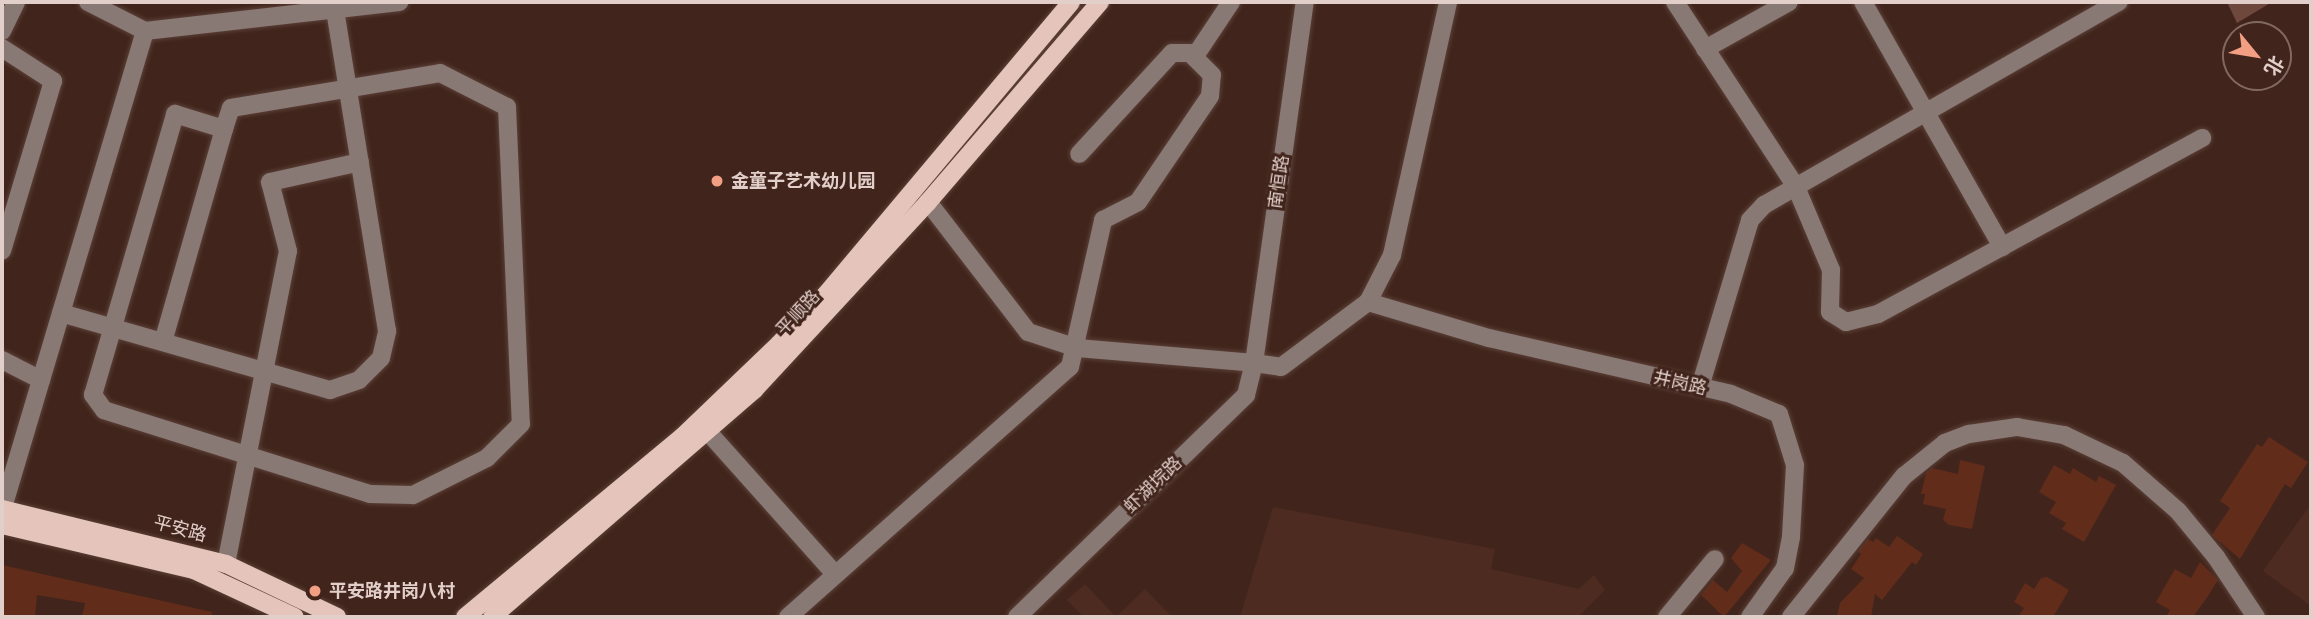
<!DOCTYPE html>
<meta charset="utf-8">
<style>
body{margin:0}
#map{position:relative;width:2313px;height:619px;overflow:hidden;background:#41251c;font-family:Figtree,"Noto Sans SC",sans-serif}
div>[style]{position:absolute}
.built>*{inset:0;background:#4e2b20}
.green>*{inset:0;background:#6e483c}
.building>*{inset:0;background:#622c1a}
.roads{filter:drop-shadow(0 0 2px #5b4038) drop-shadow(0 0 2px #5b4038)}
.minor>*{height:18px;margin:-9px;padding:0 9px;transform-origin:9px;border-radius:9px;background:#897974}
.major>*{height:18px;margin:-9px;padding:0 9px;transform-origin:9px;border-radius:9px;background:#e5c5bb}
.dots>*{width:19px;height:19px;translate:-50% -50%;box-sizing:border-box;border:4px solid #41251c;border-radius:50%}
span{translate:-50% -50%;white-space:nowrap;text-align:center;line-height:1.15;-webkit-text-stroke:6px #41251c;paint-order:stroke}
.poi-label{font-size:18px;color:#e2cfc9;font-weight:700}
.left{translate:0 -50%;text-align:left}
.street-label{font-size:18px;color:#e2cfc9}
.frame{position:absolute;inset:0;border:4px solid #e2cfc9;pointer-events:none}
.north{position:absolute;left:2222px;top:21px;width:70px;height:70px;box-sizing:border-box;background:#41251c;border:2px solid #816961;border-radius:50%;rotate:120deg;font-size:19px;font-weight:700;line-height:28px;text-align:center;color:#e2cfc9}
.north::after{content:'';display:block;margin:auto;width:24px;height:32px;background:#f39f84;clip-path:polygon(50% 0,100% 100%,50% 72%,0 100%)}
</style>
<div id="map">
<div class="built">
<div style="clip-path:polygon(2311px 504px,2311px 606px,2263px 571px)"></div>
<div style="clip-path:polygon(1273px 507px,1495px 549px,1491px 569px,1579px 589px,1594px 575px,1605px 590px,1578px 617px,1240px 617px)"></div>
<div style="clip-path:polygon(1085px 584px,1116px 617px,1145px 589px,1172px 617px,1084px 617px,1067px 600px)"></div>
</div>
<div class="green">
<div style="clip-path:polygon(2227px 2px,2272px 2px,2237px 23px)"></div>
</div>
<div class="building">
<div style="clip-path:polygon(2269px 437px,2308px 462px,2291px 488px,2285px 484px,2240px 559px,2212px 535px,2230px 508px,2220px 501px,2257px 444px,2262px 447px)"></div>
<div style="clip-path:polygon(1960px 460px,1985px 466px,1972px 529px,1949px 525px,1943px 520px,1946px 509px,1923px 504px,1925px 494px,1921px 494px,1926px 473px,1932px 468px,1958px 474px)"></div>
<div style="clip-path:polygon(2054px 465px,2070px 474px,2073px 468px,2096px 482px,2099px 476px,2116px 485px,2084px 542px,2062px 529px,2066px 523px,2049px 513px,2056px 502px,2039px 492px)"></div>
<div style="clip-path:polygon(1897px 536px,1923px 554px,1916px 565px,1912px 562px,1882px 600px,1875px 594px,1871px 617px,1837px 617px,1840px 603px,1864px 578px,1851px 569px,1861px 554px,1858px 551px,1868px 539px,1873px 542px,1876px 538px,1889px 547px)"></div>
<div style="clip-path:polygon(1742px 543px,1771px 560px,1724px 617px,1701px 595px,1713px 580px,1727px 592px,1742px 571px,1731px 558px)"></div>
<div style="clip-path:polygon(2200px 562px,2218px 580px,2208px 596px,2193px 617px,2166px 617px,2170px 610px,2156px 602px,2175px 569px,2191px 578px)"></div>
<div style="clip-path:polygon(2px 565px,212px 612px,211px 617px,82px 617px,85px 603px,37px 595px,35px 617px,2px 617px)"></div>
<div style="clip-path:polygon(2047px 577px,2069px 590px,2053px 617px,2018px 617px,2024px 608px,2014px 602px,2025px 583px,2034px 589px,2041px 578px)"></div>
</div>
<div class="roads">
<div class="minor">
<div style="left:88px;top:2px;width:64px;rotate:27deg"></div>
<div style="left:145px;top:31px;width:256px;rotate:-6.5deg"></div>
<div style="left:1675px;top:2px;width:221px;rotate:56.8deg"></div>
<div style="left:1796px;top:187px;width:90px;rotate:67.1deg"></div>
<div style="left:1831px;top:270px;width:42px;rotate:91.4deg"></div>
<div style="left:1830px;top:312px;width:19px;rotate:32deg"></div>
<div style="left:1846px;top:322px;width:33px;rotate:-14deg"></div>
<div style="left:1878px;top:314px;width:369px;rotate:-28.5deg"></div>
<div style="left:1863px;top:2px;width:282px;rotate:60.4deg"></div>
<div style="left:2px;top:31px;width:32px;rotate:-64deg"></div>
<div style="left:2px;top:48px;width:61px;rotate:32.9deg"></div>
<div style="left:53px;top:81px;width:177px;rotate:106.7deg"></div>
<div style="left:1705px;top:49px;width:96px;rotate:-29.2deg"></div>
<div style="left:1195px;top:56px;width:65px;rotate:-56.3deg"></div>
<div style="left:928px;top:202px;width:164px;rotate:52.4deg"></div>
<div style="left:1028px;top:332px;width:52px;rotate:18.1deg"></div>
<div style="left:1077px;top:348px;width:178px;rotate:4.8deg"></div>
<div style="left:1254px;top:363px;width:365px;rotate:-82deg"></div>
<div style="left:1368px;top:302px;width:126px;rotate:16.6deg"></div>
<div style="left:1489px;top:338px;width:248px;rotate:13deg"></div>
<div style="left:1731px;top:394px;width:52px;rotate:22.6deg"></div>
<div style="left:1779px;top:414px;width:53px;rotate:72.6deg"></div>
<div style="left:1795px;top:465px;width:72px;rotate:93.2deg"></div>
<div style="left:1791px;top:537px;width:32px;rotate:101deg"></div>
<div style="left:1785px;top:568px;width:60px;rotate:125.5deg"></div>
<div style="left:61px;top:313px;width:280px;rotate:16deg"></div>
<div style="left:330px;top:390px;width:31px;rotate:-19deg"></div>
<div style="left:359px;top:380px;width:31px;rotate:-45deg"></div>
<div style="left:381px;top:358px;width:28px;rotate:-77deg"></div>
<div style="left:387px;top:331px;width:326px;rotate:-99.2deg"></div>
<div style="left:163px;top:342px;width:222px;rotate:-74deg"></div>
<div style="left:224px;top:129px;width:22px;rotate:-72deg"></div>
<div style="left:231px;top:108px;width:212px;rotate:-9.5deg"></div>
<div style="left:440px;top:73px;width:75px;rotate:26.9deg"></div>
<div style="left:507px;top:107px;width:317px;rotate:87.5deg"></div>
<div style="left:521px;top:424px;width:48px;rotate:135deg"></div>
<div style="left:487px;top:458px;width:83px;rotate:153.4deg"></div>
<div style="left:413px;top:495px;width:43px;rotate:-178.7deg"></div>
<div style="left:370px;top:494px;width:279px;rotate:-162.5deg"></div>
<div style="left:104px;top:410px;width:19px;rotate:-126deg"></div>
<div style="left:93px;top:395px;width:293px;rotate:-73.7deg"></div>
<div style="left:175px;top:114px;width:51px;rotate:17deg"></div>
<div style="left:2px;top:360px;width:44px;rotate:27.1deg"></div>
<div style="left:1700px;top:387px;width:174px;rotate:-73.3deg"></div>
<div style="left:1750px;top:220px;width:21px;rotate:-47deg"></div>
<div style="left:1764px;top:205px;width:409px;rotate:-29.8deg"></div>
<div style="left:709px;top:433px;width:189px;rotate:48.2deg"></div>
<div style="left:2px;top:511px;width:501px;rotate:-73.41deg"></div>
<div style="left:226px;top:564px;width:319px;rotate:-78.8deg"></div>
<div style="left:288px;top:251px;width:71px;rotate:-104.6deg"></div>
<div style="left:270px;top:182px;width:92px;rotate:-12.5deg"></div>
<div style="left:788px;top:617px;width:377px;rotate:-41.6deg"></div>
<div style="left:1070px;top:367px;width:151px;rotate:-77.3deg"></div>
<div style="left:1103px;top:220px;width:39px;rotate:-27deg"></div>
<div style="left:1138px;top:202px;width:128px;rotate:-55.8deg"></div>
<div style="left:1210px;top:96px;width:21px;rotate:-85deg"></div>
<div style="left:1212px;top:75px;width:31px;rotate:-135deg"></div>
<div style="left:1190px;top:53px;width:18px;rotate:180deg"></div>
<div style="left:1172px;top:53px;width:137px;rotate:132.6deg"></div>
<div style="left:1017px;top:617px;width:319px;rotate:-44.1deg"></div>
<div style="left:1246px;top:395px;width:33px;rotate:-76deg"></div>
<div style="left:1254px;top:363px;width:27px;rotate:8deg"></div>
<div style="left:1281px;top:367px;width:109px;rotate:-36.8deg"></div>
<div style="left:1368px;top:302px;width:53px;rotate:-62.9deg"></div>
<div style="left:1392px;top:255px;width:259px;rotate:-77.5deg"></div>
<div style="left:1667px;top:617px;width:75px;rotate:-50.4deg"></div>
<div style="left:1791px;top:617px;width:181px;rotate:-51.3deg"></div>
<div style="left:1904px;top:476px;width:53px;rotate:-38.8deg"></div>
<div style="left:1945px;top:443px;width:26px;rotate:-21deg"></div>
<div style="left:1969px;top:434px;width:49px;rotate:-8.3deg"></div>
<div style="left:2017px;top:427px;width:48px;rotate:9.7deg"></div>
<div style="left:2064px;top:435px;width:65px;rotate:25.4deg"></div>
<div style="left:2123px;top:463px;width:73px;rotate:41.1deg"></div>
<div style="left:2178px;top:511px;width:60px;rotate:50.4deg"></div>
<div style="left:2216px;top:557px;width:72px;rotate:56.3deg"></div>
</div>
<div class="major">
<div style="left:2px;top:509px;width:231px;rotate:13.8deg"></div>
<div style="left:226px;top:564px;width:123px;rotate:25.5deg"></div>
<div style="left:2px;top:525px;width:197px;rotate:13.2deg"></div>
<div style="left:194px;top:570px;width:111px;rotate:25deg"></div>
<div style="left:465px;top:617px;width:282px;rotate:-39.7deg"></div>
<div style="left:682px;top:437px;width:134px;rotate:-43.8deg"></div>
<div style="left:779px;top:344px;width:71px;rotate:-46.7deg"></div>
<div style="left:828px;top:292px;width:378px;rotate:-50deg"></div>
<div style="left:492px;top:617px;width:347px;rotate:-40.9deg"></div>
<div style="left:754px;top:390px;width:256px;rotate:-47.2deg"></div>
<div style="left:928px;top:202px;width:264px;rotate:-49.3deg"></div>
</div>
</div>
<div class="dots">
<div style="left:717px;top:181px;background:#f39f84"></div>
<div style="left:315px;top:591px;background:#f39f84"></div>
</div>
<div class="poi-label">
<span class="left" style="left:731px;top:181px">金童子艺术幼儿园</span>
<span class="left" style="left:329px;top:591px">平安路井岗八村</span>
</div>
<div class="street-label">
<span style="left:1279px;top:182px;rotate:-82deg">南恒路</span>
<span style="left:798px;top:313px;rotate:-47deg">平顺路</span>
<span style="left:1680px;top:383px;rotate:13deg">井岗路</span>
<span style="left:1153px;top:485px;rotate:-44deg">虾湖垸路</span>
<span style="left:180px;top:529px;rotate:15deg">平安路</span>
</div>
<div class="frame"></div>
<div class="north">北</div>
</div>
